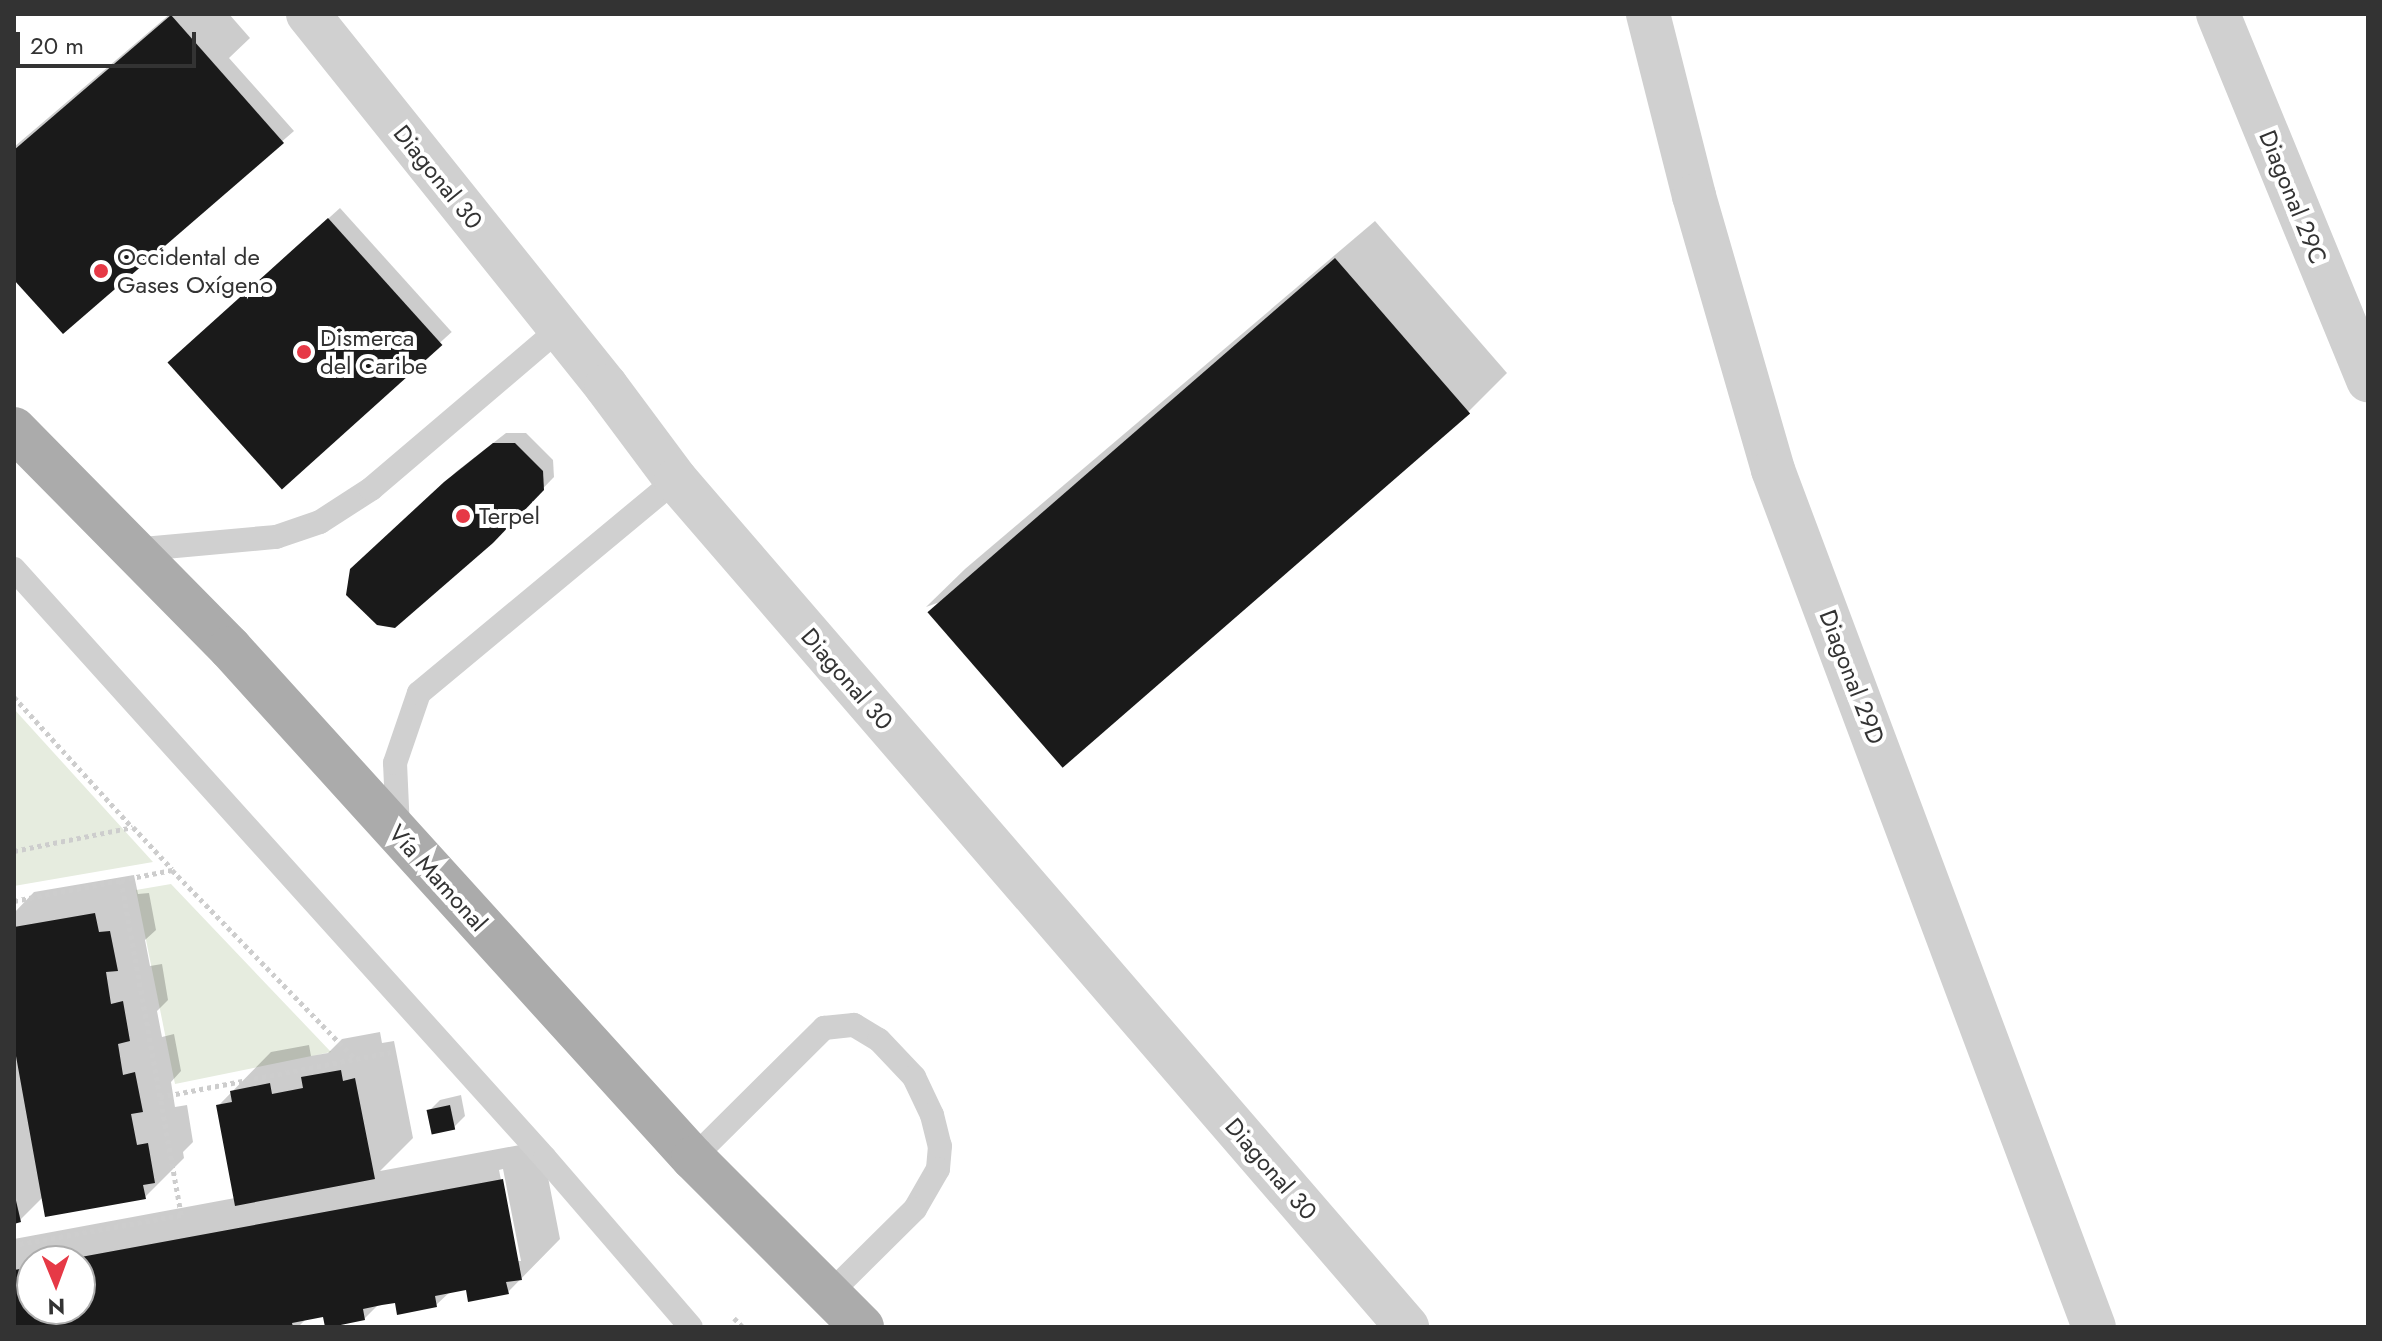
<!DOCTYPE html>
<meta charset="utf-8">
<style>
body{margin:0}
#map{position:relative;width:2382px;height:1341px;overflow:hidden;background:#fff;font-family:Jost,sans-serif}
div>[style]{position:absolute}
.green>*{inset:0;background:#e6ecdf}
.shadow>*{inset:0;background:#0003;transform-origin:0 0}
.building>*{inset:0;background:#1a1a1a;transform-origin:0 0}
.path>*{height:5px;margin-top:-2.5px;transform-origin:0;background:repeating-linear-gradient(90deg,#cdcdcd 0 4px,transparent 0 8px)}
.lane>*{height:24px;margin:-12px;padding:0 12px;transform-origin:12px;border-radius:12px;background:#d0d0d0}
.street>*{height:44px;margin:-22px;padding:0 22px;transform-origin:22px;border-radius:22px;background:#d0d0d0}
.primary>*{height:44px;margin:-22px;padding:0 22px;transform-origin:22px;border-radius:22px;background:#ababab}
.dots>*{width:22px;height:22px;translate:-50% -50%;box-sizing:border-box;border:4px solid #fff;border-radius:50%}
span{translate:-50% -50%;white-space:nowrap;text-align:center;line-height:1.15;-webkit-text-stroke:8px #fff;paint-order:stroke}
.street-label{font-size:24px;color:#333}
.poi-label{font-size:24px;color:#333}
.left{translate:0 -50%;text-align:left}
.frame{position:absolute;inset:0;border:16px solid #333;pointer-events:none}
.north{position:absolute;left:16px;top:1245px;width:80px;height:80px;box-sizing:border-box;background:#fff;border:2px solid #adadad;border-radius:50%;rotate:179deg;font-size:22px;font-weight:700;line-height:32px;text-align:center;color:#333}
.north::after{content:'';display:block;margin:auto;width:28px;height:36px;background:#e63946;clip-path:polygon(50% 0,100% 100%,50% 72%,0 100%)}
.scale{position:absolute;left:16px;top:32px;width:180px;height:36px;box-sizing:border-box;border:4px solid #333;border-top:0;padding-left:10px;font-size:24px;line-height:28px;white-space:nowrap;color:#333;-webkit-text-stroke:6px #fff;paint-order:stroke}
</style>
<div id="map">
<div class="green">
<div style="clip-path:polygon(14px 709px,153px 862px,14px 886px)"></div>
<div style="clip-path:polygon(171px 884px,331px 1052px,175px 1084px,136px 890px)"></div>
</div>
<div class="shadow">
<div style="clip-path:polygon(170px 14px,229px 14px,250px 38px,229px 58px,294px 131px,63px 332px,14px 277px,14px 147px)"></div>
<div style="left:340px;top:208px;width:167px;height:214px;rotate:48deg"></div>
<div style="clip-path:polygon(1375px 221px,1507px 373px,1468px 412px,926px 607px,965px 569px)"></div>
<div style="clip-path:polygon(506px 433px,526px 433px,553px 460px,554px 477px,492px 541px,364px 559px,457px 471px)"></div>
<div style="clip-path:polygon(134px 875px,138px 894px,149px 893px,156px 930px,145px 940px,150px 966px,162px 964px,168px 1000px,157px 1011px,162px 1037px,174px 1034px,181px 1071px,171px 1082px,175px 1107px,187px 1105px,193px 1142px,183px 1152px,184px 1158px,145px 1197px,43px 1197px,20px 1220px,14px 1222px,14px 913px,34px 892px)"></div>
<div style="clip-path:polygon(evenodd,380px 1032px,382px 1043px,394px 1041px,413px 1138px,380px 1171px,541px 1141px,560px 1239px,508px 1292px,468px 1287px,451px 1291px,436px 1305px,396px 1301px,379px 1304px,364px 1319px,324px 1315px,307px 1318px,298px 1327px,14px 1327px,14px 1239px,235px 1198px,218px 1106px,271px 1052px,309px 1045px,311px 1056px,328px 1053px,342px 1039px,380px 1032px,503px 1169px,521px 1261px,517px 1261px,499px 1170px,503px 1169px,380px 1032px,32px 1261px,80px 1261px,80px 1309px,32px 1309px,32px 1261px)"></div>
<div style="clip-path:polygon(461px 1095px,465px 1116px,454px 1127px,429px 1111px,440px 1100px)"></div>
</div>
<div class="building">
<div style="clip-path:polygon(171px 15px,284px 143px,63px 334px,14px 280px,14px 150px)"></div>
<div style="left:328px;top:218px;width:171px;height:216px;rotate:48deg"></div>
<div style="left:1335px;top:258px;width:206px;height:540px;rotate:49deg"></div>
<div style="clip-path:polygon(493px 443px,515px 443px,543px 471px,544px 490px,493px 543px,395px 628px,377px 625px,346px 595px,350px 569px,444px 482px)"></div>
<div style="clip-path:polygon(95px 913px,99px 932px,110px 931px,118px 971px,106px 972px,111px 1004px,123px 1001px,130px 1041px,118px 1044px,123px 1075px,135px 1072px,143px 1112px,131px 1114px,137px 1145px,148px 1143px,155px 1183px,143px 1185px,146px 1199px,45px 1217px,14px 1045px,14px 927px)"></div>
<div style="clip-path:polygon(341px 1070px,343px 1081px,355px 1078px,375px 1179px,235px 1206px,216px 1105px,232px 1102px,230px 1091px,270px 1083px,272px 1094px,303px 1088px,301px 1077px)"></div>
<div style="left:450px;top:1105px;width:25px;height:24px;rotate:78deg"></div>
<div style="clip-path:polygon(503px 1179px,522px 1280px,506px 1282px,509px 1294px,468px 1302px,466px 1290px,435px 1296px,437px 1307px,397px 1315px,395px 1303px,382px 1305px,363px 1309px,365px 1320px,331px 1327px,325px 1327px,323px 1317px,292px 1323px,293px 1327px,14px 1327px,14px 1270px,32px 1267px,32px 1309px,80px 1309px,80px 1261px,70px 1259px)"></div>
<div style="clip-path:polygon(14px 1192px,21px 1222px,14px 1224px)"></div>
</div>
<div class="path">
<div style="left:14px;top:697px;width:176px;rotate:47.8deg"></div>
<div style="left:14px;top:851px;width:121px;rotate:-11.4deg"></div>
<div style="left:133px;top:827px;width:57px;rotate:47.1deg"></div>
<div style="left:121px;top:880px;width:52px;rotate:-11.1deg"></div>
<div style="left:172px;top:870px;width:262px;rotate:45.9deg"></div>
<div style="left:14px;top:901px;width:109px;rotate:-11.1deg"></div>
<div style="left:121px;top:880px;width:340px;rotate:79.8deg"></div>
<div style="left:181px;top:1215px;width:170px;rotate:169.8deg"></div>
<div style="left:160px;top:1097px;width:235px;rotate:-11deg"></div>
<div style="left:734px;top:1318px;width:13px;rotate:45deg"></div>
</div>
<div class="lane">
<div style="left:132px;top:550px;width:145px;rotate:-5.2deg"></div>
<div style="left:276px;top:537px;width:46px;rotate:-18.8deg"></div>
<div style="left:320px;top:522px;width:61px;rotate:-32.9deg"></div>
<div style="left:371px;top:489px;width:247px;rotate:-40.4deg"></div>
<div style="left:14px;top:569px;width:793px;rotate:47.96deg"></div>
<div style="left:545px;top:1158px;width:223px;rotate:49.2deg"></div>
<div style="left:398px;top:829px;width:66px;rotate:-92.6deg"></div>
<div style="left:395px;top:763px;width:74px;rotate:-71.1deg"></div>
<div style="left:419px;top:693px;width:334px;rotate:-39.7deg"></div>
<div style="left:693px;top:1158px;width:185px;rotate:-44.8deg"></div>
<div style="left:824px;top:1028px;width:30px;rotate:-6deg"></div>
<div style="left:854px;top:1025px;width:29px;rotate:31deg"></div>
<div style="left:879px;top:1040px;width:51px;rotate:46.6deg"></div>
<div style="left:914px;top:1077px;width:42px;rotate:64.7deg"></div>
<div style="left:932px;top:1115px;width:32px;rotate:76deg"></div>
<div style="left:940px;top:1146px;width:23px;rotate:95deg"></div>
<div style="left:938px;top:1169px;width:46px;rotate:119.9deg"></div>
<div style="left:915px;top:1209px;width:121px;rotate:135.3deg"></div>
</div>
<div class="street">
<div style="left:308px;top:14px;width:477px;rotate:51.3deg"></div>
<div style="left:606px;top:386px;width:117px;rotate:53.3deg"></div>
<div style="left:676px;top:480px;width:1119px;rotate:49.2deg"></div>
<div style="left:1648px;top:14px;width:188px;rotate:75.8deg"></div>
<div style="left:1694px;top:196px;width:285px;rotate:73.9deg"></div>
<div style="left:1773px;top:470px;width:915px;rotate:69.47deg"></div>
<div style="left:2218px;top:14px;width:396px;rotate:67.7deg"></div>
</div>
<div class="primary">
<div style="left:14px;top:429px;width:308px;rotate:45.4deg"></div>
<div style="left:230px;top:648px;width:689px;rotate:47.77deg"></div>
<div style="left:693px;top:1158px;width:239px;rotate:45deg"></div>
</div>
<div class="dots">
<div style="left:101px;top:271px;background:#e63946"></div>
<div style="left:304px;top:352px;background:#e63946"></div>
<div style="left:463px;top:516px;background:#e63946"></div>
</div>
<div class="street-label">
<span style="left:438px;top:177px;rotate:51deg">Diagonal 30</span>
<span style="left:2293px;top:197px;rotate:68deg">Diagonal 29C</span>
<span style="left:1852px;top:677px;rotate:69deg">Diagonal 29D</span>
<span style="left:847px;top:679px;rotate:49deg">Diagonal 30</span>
<span style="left:438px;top:878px;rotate:48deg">Vía Mamonal</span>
<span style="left:1271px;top:1169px;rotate:49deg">Diagonal 30</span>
</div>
<div class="poi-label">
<span class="left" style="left:117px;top:271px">Occidental de<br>Gases Oxígeno</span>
<span class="left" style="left:320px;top:352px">Dismerca<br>del Caribe</span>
<span class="left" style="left:479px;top:516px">Terpel</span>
</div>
<div class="frame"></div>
<div class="north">N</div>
<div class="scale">20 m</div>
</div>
